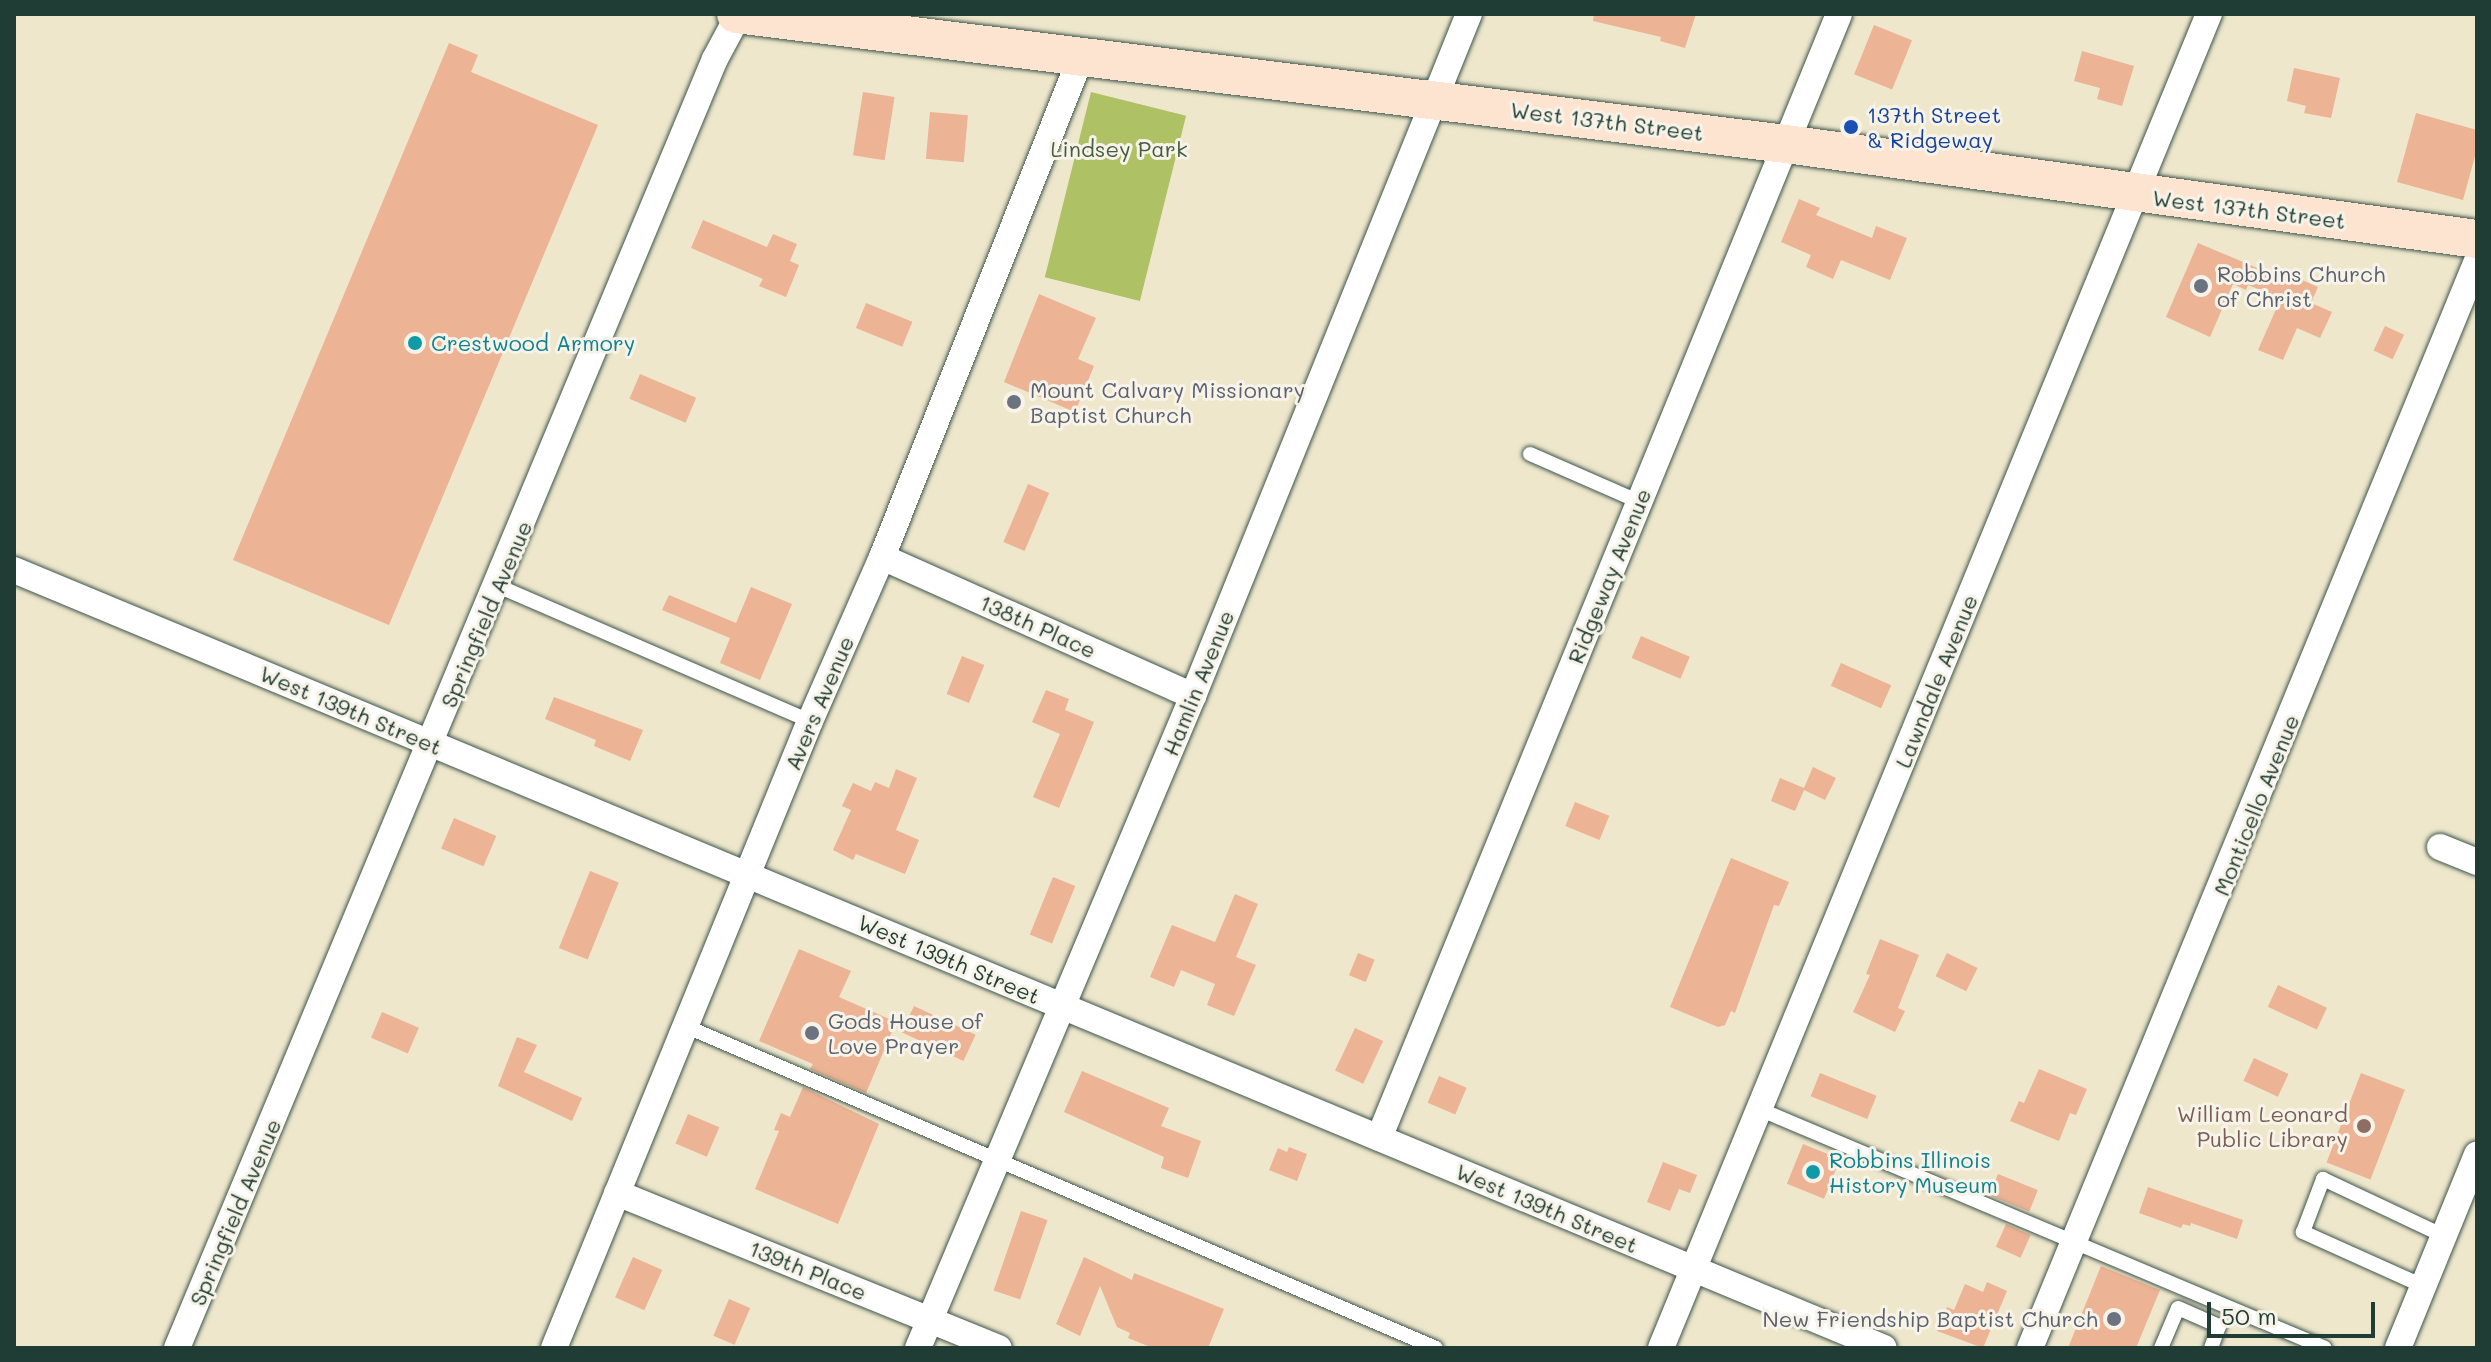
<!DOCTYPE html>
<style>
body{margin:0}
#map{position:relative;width:2491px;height:1362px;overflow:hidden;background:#eee7cc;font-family:Mali,sans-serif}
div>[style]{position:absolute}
.green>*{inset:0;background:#aec165;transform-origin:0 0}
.building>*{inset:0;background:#ecb394;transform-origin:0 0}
.roads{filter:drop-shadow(0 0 2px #3e564b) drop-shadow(0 0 2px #3e564b)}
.service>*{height:14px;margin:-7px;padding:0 7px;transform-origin:7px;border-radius:7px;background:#fff}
.minor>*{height:26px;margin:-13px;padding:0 13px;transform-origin:13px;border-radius:13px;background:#fff}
.secondary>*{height:38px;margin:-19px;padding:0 19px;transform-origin:19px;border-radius:19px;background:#fde4d1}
.dots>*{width:22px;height:22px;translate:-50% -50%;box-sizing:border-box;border:4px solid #f7f3e8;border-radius:50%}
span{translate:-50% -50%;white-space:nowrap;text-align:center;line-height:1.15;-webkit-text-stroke:6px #f7f3e8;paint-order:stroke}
.transit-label{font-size:22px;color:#164399}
.left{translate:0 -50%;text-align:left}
.street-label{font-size:22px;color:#1f3d34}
.park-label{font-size:22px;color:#435e40}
.worship-label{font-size:22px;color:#5b616d}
.right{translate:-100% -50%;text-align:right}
.culture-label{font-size:22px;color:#0d838f}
.education-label{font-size:22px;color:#785e54}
.frame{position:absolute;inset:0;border:16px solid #1f3d34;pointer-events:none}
.scale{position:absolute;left:2207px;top:1302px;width:168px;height:36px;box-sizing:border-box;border:4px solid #1f3d34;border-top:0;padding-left:10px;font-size:24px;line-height:28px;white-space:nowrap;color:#1f3d34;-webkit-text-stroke:6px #f7f3e8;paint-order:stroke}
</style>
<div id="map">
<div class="green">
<div style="left:1091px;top:92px;width:98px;height:191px;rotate:14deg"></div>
</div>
<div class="building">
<div style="clip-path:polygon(1594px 14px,1696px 14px,1685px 48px,1660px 41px,1661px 37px,1593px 21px)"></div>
<div style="left:1874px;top:25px;width:41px;height:53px;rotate:22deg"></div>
<div style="clip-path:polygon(449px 43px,478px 55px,471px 72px,598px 125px,389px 625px,233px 560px)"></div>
<div style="clip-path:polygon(2082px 51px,2134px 66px,2122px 106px,2097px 99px,2100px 88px,2074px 81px)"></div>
<div style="clip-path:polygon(2294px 68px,2340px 78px,2331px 118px,2304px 113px,2306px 106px,2287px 101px)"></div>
<div style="left:863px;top:92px;width:32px;height:64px;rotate:9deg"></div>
<div style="left:930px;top:112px;width:38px;height:47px;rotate:5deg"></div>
<div style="clip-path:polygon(2416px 113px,2477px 130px,2477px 149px,2463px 200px,2397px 182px)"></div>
<div style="clip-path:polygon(1799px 199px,1820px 208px,1816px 215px,1872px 238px,1876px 226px,1907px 238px,1890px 280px,1841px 260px,1833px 279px,1806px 267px,1811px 255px,1781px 242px)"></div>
<div style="clip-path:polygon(703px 220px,767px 247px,773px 234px,797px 244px,790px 261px,799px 265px,786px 297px,759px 286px,763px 279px,691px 248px)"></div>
<div style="clip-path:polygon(2198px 243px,2274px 275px,2277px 269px,2318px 287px,2311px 303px,2332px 312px,2320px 338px,2297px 328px,2283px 360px,2258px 350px,2281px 298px,2248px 285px,2246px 290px,2233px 284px,2210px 337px,2166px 317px)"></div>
<div style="clip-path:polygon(1039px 294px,1096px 318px,1078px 359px,1094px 366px,1075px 412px,1004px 382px)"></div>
<div style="left:866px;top:303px;width:50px;height:27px;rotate:22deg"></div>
<div style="left:2385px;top:326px;width:21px;height:27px;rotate:25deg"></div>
<div style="left:640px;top:374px;width:61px;height:27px;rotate:23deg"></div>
<div style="left:1028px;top:484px;width:23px;height:63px;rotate:23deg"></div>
<div style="clip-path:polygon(751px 587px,792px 604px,760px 680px,720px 663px,730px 638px,662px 610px,669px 595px,736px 623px)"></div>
<div style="left:1641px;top:636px;width:53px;height:24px;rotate:23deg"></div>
<div style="left:962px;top:656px;width:24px;height:41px;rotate:22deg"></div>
<div style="left:1841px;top:663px;width:55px;height:25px;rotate:24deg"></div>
<div style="clip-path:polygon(1046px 690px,1069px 699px,1065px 710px,1094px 722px,1059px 808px,1033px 797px,1060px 734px,1032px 722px)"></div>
<div style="clip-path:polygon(554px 697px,643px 730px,630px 761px,594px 746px,596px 740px,545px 719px)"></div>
<div style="clip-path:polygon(1813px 767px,1836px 778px,1825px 800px,1804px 790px,1795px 811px,1771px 801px,1780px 778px,1804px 788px)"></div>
<div style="clip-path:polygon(896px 769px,917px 778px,896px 830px,919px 840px,905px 874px,856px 854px,853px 860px,833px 850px,851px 810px,842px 806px,853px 783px,871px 791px,875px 782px,889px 788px)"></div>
<div style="left:1575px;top:802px;width:37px;height:26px;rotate:22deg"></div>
<div style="left:454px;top:818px;width:46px;height:33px;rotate:23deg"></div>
<div style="clip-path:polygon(1731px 858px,1789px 882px,1779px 906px,1774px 905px,1735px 1013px,1731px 1011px,1725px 1025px,1718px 1027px,1670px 1007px)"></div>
<div style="left:590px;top:871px;width:31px;height:83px;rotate:22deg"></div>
<div style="left:1053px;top:877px;width:24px;height:62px;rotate:22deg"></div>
<div style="clip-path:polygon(1235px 894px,1258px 904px,1236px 957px,1256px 965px,1234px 1016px,1207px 1005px,1215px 984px,1181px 970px,1174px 987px,1150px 977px,1172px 925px,1215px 942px)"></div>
<div style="clip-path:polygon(1880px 939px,1919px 955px,1898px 1008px,1905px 1011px,1895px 1032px,1853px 1012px,1870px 975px,1866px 974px)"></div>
<div style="clip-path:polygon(799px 949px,851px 971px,839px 997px,896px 1022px,866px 1093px,810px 1069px,813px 1064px,759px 1041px)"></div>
<div style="left:1358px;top:953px;width:18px;height:24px;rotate:22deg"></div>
<div style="left:1947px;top:953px;width:34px;height:26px;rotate:26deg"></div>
<div style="left:2278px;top:985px;width:54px;height:24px;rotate:25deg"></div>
<div style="left:914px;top:1006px;width:68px;height:29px;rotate:25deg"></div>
<div style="left:382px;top:1012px;width:40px;height:28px;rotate:23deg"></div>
<div style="left:1355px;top:1028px;width:31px;height:47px;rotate:25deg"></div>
<div style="clip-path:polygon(517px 1037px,537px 1045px,524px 1072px,582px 1098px,572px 1121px,498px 1086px)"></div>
<div style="left:2254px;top:1058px;width:38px;height:25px;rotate:25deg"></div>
<div style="clip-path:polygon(2039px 1069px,2087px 1089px,2076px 1115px,2070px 1113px,2059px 1141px,2010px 1121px,2019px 1101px,2024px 1103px)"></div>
<div style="clip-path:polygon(1082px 1071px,1169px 1108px,1161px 1126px,1201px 1141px,1188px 1178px,1161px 1168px,1164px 1157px,1064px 1112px)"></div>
<div style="left:1820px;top:1073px;width:61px;height:25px;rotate:22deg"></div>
<div style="left:2361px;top:1073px;width:47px;height:96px;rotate:21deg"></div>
<div style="left:1439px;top:1076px;width:30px;height:29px;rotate:23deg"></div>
<div style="clip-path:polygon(803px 1087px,879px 1124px,838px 1224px,755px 1189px,779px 1131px,774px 1130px,781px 1113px,790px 1117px)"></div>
<div style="left:688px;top:1114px;width:34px;height:32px;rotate:23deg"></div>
<div style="left:1803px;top:1144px;width:40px;height:43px;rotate:22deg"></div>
<div style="clip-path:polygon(1289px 1147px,1307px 1154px,1297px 1181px,1269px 1170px,1278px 1148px,1287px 1152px)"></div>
<div style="clip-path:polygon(1663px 1162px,1697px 1175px,1690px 1193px,1679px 1189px,1670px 1211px,1647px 1202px)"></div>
<div style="left:1998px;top:1174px;width:43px;height:23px;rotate:22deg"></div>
<div style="clip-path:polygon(2148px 1187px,2243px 1220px,2237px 1239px,2191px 1223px,2190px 1226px,2183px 1224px,2181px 1228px,2139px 1213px)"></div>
<div style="left:1021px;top:1211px;width:28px;height:84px;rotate:19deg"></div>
<div style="left:2006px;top:1224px;width:27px;height:25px;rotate:24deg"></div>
<div style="left:633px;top:1257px;width:32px;height:44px;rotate:24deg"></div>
<div style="clip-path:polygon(1084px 1257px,1132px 1280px,1134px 1273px,1224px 1309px,1208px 1348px,1153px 1348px,1128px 1338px,1130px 1333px,1117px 1327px,1100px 1286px,1080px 1336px,1056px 1324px)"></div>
<div style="clip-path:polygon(2101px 1266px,2160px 1290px,2136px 1348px,2068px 1348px)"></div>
<div style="clip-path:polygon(1987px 1282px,2007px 1291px,1983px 1348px,1937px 1331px,1947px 1307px,1954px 1310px,1965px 1284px,1983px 1292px)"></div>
<div style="left:729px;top:1299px;width:23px;height:40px;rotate:23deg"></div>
</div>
<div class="roads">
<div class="service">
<div style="left:1530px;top:454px;width:120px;rotate:23.6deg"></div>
<div style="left:498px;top:586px;width:340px;rotate:23.4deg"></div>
<div style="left:685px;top:1026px;width:817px;rotate:23.21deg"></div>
<div style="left:1759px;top:1109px;width:614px;rotate:22.89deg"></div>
<div style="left:2423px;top:1286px;width:132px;rotate:-155.8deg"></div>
<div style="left:2303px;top:1232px;width:57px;rotate:-69.3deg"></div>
<div style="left:2323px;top:1179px;width:134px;rotate:25.2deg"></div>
<div style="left:2161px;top:1348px;width:43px;rotate:-67deg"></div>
<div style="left:2178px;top:1308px;width:45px;rotate:23.7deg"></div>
<div style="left:2219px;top:1326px;width:23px;rotate:110deg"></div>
</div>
<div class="minor">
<div style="left:882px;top:557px;width:341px;rotate:24.1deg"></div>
<div style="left:14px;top:570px;width:2025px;rotate:22.59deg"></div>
<div style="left:2440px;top:847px;width:40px;rotate:22deg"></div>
<div style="left:1379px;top:1138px;width:1214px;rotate:-67.74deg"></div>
<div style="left:617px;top:1193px;width:412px;rotate:22.1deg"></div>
<div style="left:177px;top:1348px;width:1397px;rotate:-67.35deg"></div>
<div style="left:715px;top:59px;width:51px;rotate:-61.9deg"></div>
<div style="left:554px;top:1348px;width:677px;rotate:-67.79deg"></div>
<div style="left:810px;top:721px;width:179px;rotate:-66.3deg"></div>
<div style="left:882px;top:557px;width:538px;rotate:-68.3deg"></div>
<div style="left:918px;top:1348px;width:708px;rotate:-67.13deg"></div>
<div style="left:1193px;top:696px;width:736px;rotate:-67.97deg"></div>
<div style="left:1661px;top:1348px;width:1442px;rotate:-67.67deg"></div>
<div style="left:2030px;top:1348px;width:1175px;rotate:-67.65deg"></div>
<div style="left:2398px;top:1348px;width:209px;rotate:-67.8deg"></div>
</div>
<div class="secondary">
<div style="left:736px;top:14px;width:1058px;rotate:7.06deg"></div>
<div style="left:1786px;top:144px;width:697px;rotate:7.83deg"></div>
</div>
</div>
<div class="dots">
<div style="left:1851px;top:127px;background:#1a4fb4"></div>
<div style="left:2201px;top:286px;background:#6b7280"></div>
<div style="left:415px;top:343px;background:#0f9aa8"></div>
<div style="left:1014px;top:402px;background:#6b7280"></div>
<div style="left:812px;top:1033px;background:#6b7280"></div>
<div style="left:2364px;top:1126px;background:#8d6e63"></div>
<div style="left:1813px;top:1172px;background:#0f9aa8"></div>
<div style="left:2114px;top:1319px;background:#6b7280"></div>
</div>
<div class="transit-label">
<span class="left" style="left:1867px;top:127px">137th Street<br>&amp; Ridgeway</span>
</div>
<div class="street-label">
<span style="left:1607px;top:121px;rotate:7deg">West 137th Street</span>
<span style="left:2249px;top:209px;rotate:7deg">West 137th Street</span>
<span style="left:1609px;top:576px;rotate:-68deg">Ridgeway Avenue</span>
<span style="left:486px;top:614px;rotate:-67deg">Springfield Avenue</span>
<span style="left:1038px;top:626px;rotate:24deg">138th Place</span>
<span style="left:1936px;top:681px;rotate:-68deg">Lawndale Avenue</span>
<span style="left:1198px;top:683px;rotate:-68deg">Hamlin Avenue</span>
<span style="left:819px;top:703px;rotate:-67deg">Avers Avenue</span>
<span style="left:351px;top:710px;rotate:23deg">West 139th Street</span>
<span style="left:2256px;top:805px;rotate:-68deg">Monticello Avenue</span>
<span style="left:949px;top:959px;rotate:23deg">West 139th Street</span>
<span style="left:1547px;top:1208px;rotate:23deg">West 139th Street</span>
<span style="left:235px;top:1212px;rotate:-67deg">Springfield Avenue</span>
<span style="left:808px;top:1270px;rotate:22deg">139th Place</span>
</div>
<div class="park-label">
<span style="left:1119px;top:149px">Lindsey Park</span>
</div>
<div class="worship-label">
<span class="left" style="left:2217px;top:286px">Robbins Church<br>of Christ</span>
<span class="left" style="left:1030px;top:402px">Mount Calvary Missionary<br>Baptist Church</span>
<span class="left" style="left:828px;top:1033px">Gods House of<br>Love Prayer</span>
<span class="right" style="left:2098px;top:1319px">New Friendship Baptist Church</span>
</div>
<div class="culture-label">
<span class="left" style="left:431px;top:343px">Crestwood Armory</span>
<span class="left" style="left:1829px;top:1172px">Robbins Illinois<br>History Museum</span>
</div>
<div class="education-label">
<span class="right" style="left:2348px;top:1126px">William Leonard<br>Public Library</span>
</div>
<div class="frame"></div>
<div class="scale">50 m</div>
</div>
